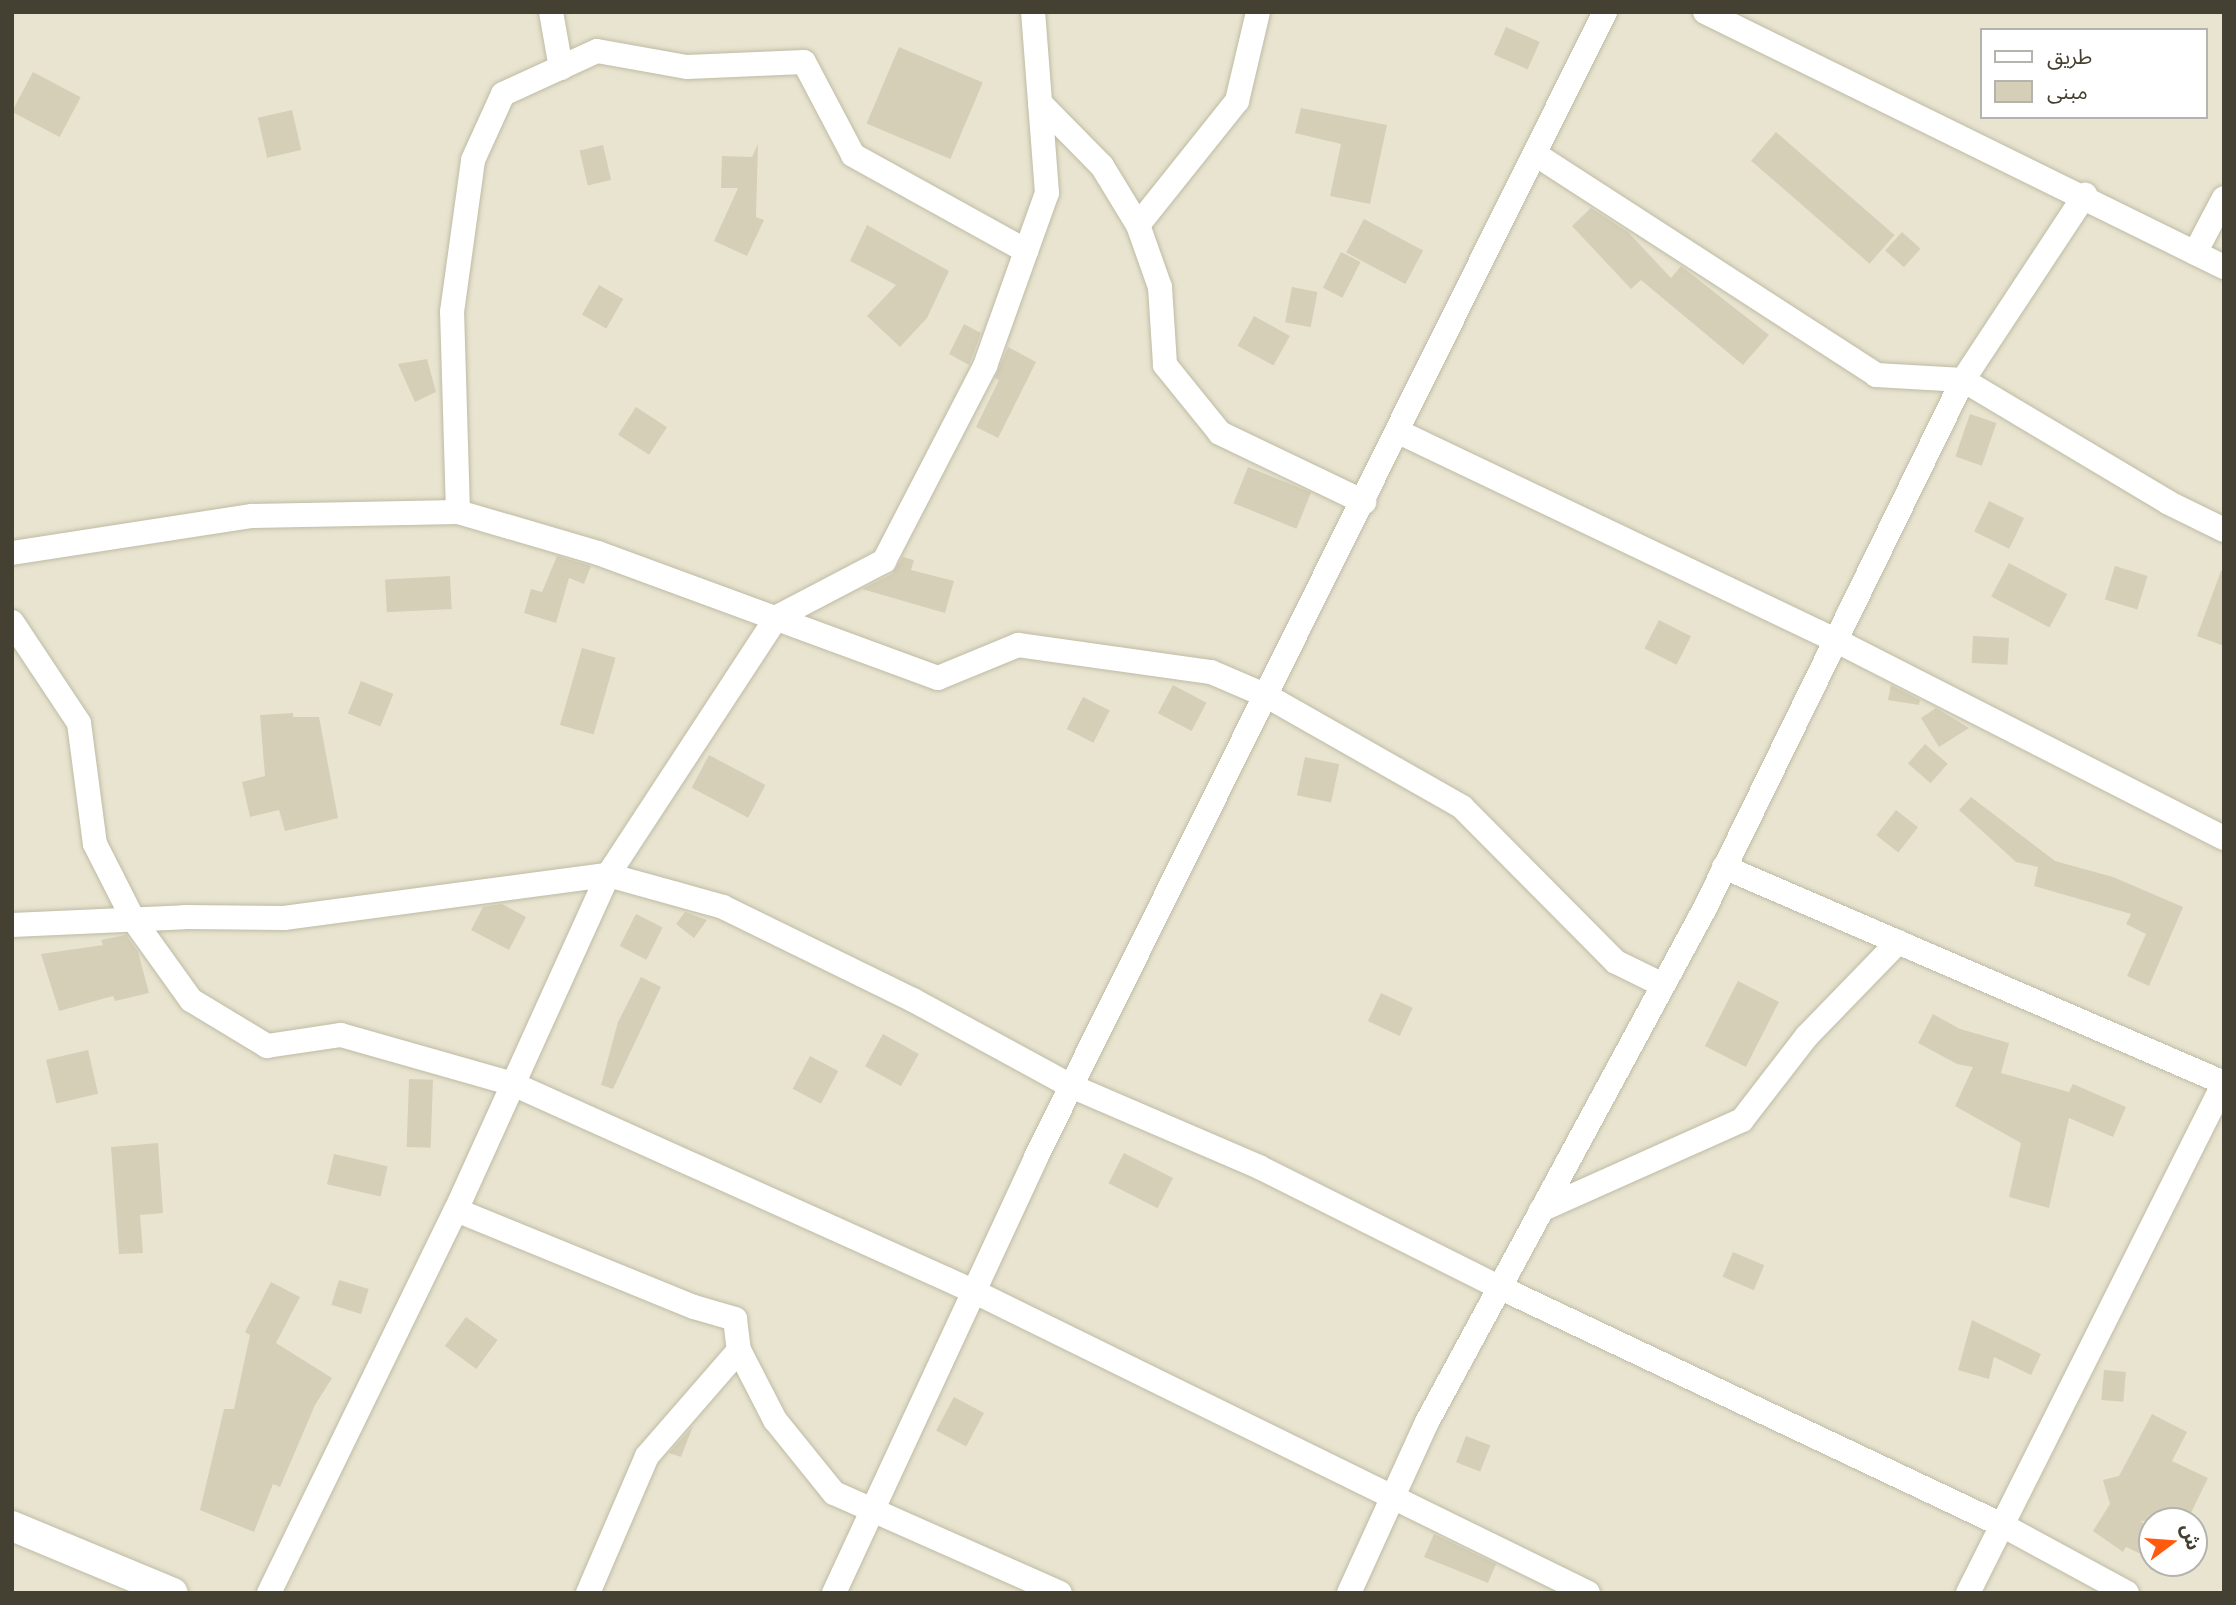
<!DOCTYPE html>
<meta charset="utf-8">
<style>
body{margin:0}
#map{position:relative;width:2236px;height:1605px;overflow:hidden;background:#f3f1e3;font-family:"Noto Sans","Noto Sans Arabic",sans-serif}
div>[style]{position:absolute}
.residential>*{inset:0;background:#e8e4d0}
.building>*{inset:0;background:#d5cfb7;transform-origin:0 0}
.roads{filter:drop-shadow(0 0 2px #bfbba4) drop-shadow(0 0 2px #bfbba4)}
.minor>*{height:24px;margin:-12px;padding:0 12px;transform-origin:12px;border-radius:12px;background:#fff}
.tertiary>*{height:30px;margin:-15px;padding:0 15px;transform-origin:15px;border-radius:15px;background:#fff}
span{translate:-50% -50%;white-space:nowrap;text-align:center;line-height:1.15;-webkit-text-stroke:6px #fff;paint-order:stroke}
.frame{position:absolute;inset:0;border:14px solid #454132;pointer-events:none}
.legend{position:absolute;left:1980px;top:28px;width:228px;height:91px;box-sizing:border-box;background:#fff;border:2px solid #b5b3ad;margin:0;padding:9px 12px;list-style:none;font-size:21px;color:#454132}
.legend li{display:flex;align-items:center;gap:14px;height:35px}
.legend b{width:35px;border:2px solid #b5b3ad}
.north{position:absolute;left:2138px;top:1507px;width:70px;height:70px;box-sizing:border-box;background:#fff;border:2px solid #b5b3ad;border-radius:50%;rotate:74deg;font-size:19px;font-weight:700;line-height:28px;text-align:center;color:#454132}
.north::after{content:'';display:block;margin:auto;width:24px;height:32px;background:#ff5a0e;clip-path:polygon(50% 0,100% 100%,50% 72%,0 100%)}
</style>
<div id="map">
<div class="residential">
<div style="clip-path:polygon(evenodd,12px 12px,2224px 12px,2224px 1593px,12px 1593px,12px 12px,1982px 30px,2206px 30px,2206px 117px,1982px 117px,1982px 30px,12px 12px,2152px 1521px,2194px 1521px,2194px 1563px,2152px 1563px,2152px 1521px)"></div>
</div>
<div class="building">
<div style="left:1506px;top:27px;width:37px;height:30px;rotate:24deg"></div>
<div style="left:899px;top:47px;width:91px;height:83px;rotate:23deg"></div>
<div style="left:33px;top:72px;width:54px;height:45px;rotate:28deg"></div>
<div style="clip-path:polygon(1301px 108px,1387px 125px,1370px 204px,1330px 196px,1341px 144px,1295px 133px)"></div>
<div style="left:292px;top:110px;width:41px;height:35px;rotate:77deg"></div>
<div style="left:1776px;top:132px;width:157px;height:38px;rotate:41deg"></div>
<div style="clip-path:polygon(758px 144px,756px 217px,764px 220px,747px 256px,714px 241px,738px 188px,721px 188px,722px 156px,752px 157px)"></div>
<div style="left:603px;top:145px;width:36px;height:24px;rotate:77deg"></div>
<div style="clip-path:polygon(1591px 208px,1628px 232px,1671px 278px,1681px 266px,1769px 335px,1743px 365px,1641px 280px,1631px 289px,1572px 226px)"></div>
<div style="left:1364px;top:219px;width:67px;height:38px;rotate:28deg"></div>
<div style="clip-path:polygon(867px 225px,949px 271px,927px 318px,900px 347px,867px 316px,896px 285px,850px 261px)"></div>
<div style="left:1902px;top:232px;width:25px;height:25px;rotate:42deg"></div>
<div style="left:1341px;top:252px;width:22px;height:40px;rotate:27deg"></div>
<div style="left:599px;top:285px;width:28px;height:34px;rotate:30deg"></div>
<div style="left:1292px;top:287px;width:26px;height:36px;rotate:11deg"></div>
<div style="left:1254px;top:316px;width:41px;height:34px;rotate:29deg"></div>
<div style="clip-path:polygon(964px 324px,981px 333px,969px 365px,949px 354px)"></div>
<div style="clip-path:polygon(1008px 347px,1036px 362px,998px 438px,976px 427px,999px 380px,995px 378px)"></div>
<div style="clip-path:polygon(427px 359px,436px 392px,415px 402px,398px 364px)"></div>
<div style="left:636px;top:407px;width:37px;height:33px;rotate:33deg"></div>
<div style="left:1970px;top:414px;width:28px;height:45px;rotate:19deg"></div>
<div style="left:1248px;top:467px;width:68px;height:39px;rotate:22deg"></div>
<div style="left:1989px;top:501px;width:39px;height:34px;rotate:26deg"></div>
<div style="clip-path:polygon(557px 556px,591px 566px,584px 584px,569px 578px,556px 623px,524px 613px,531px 589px,542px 592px)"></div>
<div style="clip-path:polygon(903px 557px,914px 560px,911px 570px,954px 581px,945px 613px,862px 589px,892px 574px)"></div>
<div style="left:2009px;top:563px;width:66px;height:38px;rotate:28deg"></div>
<div style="left:2115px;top:566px;width:34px;height:35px;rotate:17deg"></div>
<div style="clip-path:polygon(2221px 571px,2224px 571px,2224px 646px,2197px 636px)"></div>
<div style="left:450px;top:576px;width:33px;height:65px;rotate:87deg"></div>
<div style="left:1659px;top:620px;width:36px;height:32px;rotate:27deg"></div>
<div style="left:1973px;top:636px;width:36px;height:27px;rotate:3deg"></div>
<div style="left:582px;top:648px;width:35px;height:80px;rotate:16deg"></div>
<div style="left:361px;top:681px;width:35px;height:35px;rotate:22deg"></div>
<div style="left:1173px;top:685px;width:38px;height:32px;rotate:28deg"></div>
<div style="clip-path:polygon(1891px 685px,1920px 700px,1919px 705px,1888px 700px)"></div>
<div style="left:1083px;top:697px;width:30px;height:36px;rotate:27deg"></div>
<div style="clip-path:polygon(1936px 708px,1969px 728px,1939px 747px,1921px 718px)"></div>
<div style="clip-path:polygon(293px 713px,293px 717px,319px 717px,338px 818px,285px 831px,279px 810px,250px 817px,242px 782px,265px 776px,260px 715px)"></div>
<div style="left:1925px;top:744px;width:30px;height:26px;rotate:41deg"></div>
<div style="left:709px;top:755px;width:64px;height:37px;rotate:28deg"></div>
<div style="left:1305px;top:757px;width:35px;height:39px;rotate:12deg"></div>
<div style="clip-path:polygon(1971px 797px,2055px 861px,2113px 877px,2183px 907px,2149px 986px,2127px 976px,2146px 934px,2126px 924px,2131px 914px,2034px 886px,2038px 867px,2016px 862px,1959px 810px)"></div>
<div style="left:1896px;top:810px;width:28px;height:32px;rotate:38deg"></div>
<div style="clip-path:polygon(502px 904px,526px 917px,509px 950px,471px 930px,483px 907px)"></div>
<div style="clip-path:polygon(685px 912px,707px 920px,694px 938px,676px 924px)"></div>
<div style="left:636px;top:914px;width:30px;height:36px;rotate:27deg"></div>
<div style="clip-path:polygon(126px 935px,138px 952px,149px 993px,115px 1001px,113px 996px,59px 1011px,41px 954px,103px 945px,101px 940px)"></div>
<div style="clip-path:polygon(641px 977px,661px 987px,613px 1089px,601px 1085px,618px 1022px)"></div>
<div style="left:1738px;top:981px;width:46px;height:73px;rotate:27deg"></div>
<div style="left:1381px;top:993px;width:35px;height:31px;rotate:25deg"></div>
<div style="clip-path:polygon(1933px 1014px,1960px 1029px,2009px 1043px,2001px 1073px,2069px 1092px,2073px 1084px,2126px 1107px,2113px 1137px,2069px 1118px,2049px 1208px,2009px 1197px,2021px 1143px,1955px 1106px,1973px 1067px,1957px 1064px,1918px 1043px)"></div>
<div style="left:883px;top:1034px;width:41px;height:37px;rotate:29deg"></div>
<div style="left:88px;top:1050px;width:45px;height:43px;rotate:77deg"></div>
<div style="left:810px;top:1056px;width:32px;height:37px;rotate:28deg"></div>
<div style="left:409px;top:1079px;width:24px;height:68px;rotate:2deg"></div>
<div style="clip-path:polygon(158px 1143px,163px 1213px,140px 1215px,143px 1253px,119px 1254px,111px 1147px)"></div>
<div style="left:1124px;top:1153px;width:55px;height:34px;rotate:27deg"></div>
<div style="left:334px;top:1154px;width:55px;height:31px;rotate:13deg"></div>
<div style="left:1733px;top:1252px;width:34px;height:27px;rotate:23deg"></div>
<div style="left:339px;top:1280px;width:31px;height:26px;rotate:17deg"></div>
<div style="clip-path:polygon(271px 1282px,300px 1297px,276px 1343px,332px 1378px,315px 1405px,280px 1487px,273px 1484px,254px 1532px,200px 1510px,224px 1409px,234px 1409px,250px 1335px,245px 1332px)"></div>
<div style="left:466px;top:1317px;width:39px;height:36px;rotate:36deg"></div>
<div style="clip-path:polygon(1972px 1320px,2041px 1354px,2031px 1375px,1994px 1357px,1989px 1379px,1958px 1370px)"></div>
<div style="left:2104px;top:1370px;width:22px;height:30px;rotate:5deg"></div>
<div style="left:954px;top:1397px;width:34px;height:38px;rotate:28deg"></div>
<div style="clip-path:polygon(2152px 1414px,2187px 1432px,2172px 1461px,2208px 1478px,2187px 1521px,2140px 1521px,2152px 1527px,2145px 1556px,2126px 1547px,2123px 1552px,2093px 1531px,2110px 1504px,2103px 1480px,2119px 1476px)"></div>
<div style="clip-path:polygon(693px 1426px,681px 1457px,669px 1453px)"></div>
<div style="left:1466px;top:1436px;width:26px;height:28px;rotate:21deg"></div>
<div style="clip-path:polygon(1434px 1534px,1496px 1564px,1488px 1583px,1424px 1557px)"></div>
</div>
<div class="roads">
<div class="minor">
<div style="left:551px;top:12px;width:57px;rotate:79.9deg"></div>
<div style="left:1705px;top:12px;width:578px;rotate:26.17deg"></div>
<div style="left:1040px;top:103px;width:88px;rotate:45.5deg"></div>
<div style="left:1102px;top:166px;width:69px;rotate:58.6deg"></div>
<div style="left:1138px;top:225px;width:66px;rotate:70.5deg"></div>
<div style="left:1160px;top:287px;width:78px;rotate:86.3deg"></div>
<div style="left:1165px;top:365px;width:87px;rotate:51deg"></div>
<div style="left:1220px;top:433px;width:160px;rotate:25.6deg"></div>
<div style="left:1535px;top:154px;width:406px;rotate:32.9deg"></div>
<div style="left:1876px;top:375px;width:87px;rotate:3.3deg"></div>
<div style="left:1963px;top:380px;width:240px;rotate:30.8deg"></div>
<div style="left:2169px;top:503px;width:61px;rotate:26.1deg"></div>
<div style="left:1138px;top:225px;width:159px;rotate:-51.4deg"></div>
<div style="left:1237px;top:101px;width:91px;rotate:-76.7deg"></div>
<div style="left:2195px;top:253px;width:62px;rotate:-62.2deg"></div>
<div style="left:1399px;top:432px;width:483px;rotate:25.5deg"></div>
<div style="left:1835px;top:640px;width:436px;rotate:27deg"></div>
<div style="left:458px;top:512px;width:200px;rotate:-91.7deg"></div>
<div style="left:452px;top:312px;width:153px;rotate:-82.1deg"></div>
<div style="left:473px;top:160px;width:72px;rotate:-65.6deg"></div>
<div style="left:503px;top:94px;width:103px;rotate:-24.6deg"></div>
<div style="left:597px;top:51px;width:91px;rotate:10.1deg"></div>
<div style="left:687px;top:67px;width:117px;rotate:-2.4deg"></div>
<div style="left:804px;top:62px;width:105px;rotate:62.2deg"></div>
<div style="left:853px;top:155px;width:198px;rotate:29deg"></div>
<div style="left:12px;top:553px;width:243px;rotate:-8.8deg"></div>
<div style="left:252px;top:516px;width:206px;rotate:-1.1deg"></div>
<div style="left:458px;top:512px;width:146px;rotate:16.3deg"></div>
<div style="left:598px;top:553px;width:362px;rotate:20.2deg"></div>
<div style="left:938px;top:678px;width:87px;rotate:-22.4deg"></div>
<div style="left:1018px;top:645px;width:195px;rotate:8deg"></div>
<div style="left:1211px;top:672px;width:61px;rotate:23.2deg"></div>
<div style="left:1267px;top:696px;width:224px;rotate:29.6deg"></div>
<div style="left:1462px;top:807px;width:218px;rotate:45.2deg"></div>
<div style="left:1616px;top:962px;width:52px;rotate:26.1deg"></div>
<div style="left:12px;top:622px;width:121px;rotate:56.4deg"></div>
<div style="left:79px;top:723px;width:122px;rotate:82.5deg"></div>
<div style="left:95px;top:844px;width:84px;rotate:63.1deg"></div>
<div style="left:133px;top:919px;width:100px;rotate:54.4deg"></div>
<div style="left:191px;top:1000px;width:89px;rotate:31.2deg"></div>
<div style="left:267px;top:1046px;width:75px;rotate:-8.5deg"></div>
<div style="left:341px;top:1035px;width:179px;rotate:15.9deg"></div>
<div style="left:513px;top:1084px;width:504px;rotate:24.23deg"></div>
<div style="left:973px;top:1291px;width:685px;rotate:26.15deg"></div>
<div style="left:1724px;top:867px;width:545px;rotate:23.36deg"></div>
<div style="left:12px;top:925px;width:173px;rotate:-2.6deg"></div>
<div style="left:185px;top:917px;width:99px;rotate:0.6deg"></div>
<div style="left:284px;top:918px;width:327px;rotate:-7.6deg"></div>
<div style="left:608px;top:875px;width:119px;rotate:15.5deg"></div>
<div style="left:723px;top:907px;width:212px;rotate:26.1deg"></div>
<div style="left:913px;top:1000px;width:180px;rotate:28.6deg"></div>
<div style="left:1071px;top:1086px;width:205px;rotate:23.3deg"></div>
<div style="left:1259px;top:1167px;width:268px;rotate:26.6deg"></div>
<div style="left:1499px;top:1287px;width:556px;rotate:25.32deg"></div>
<div style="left:2002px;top:1525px;width:142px;rotate:28.5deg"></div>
<div style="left:456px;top:1210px;width:257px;rotate:22.2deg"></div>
<div style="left:694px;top:1307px;width:43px;rotate:16.3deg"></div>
<div style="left:735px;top:1319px;width:31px;rotate:83deg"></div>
<div style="left:739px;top:1350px;width:79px;rotate:62.8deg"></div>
<div style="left:775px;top:1420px;width:94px;rotate:51.1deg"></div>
<div style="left:834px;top:1493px;width:247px;rotate:23.9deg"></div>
<div style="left:1541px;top:1210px;width:220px;rotate:-24.1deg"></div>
<div style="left:1742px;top:1120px;width:106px;rotate:-52.3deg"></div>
<div style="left:1807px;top:1036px;width:131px;rotate:-45.9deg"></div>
<div style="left:269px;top:1593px;width:426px;rotate:-64deg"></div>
<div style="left:456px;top:1210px;width:368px;rotate:-65.6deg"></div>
<div style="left:608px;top:875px;width:308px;rotate:-56.8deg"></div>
<div style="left:777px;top:617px;width:121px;rotate:-27.6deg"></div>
<div style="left:884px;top:561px;width:220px;rotate:-62.6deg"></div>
<div style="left:985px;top:366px;width:184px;rotate:-70.3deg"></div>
<div style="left:1047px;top:193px;width:182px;rotate:-94.4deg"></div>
<div style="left:588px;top:1593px;width:149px;rotate:-66.7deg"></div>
<div style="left:647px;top:1456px;width:140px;rotate:-49deg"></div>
<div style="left:834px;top:1593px;width:481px;rotate:-65.1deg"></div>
<div style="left:1036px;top:1157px;width:1279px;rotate:-63.58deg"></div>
<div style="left:1349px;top:1593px;width:188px;rotate:-65.5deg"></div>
<div style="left:1427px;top:1422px;width:582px;rotate:-61.59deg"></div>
<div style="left:1704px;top:910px;width:590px;rotate:-63.96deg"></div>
<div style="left:1963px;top:380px;width:222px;rotate:-56.6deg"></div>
<div style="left:1968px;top:1593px;width:571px;rotate:-63.35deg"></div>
</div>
<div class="tertiary">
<div style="left:12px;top:1526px;width:174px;rotate:22.6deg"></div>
</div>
</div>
<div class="frame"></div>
<ul class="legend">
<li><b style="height:9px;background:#fff"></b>طريق</li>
<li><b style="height:19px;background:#d5cfb7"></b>مبنى</li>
</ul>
<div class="north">ش</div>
</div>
